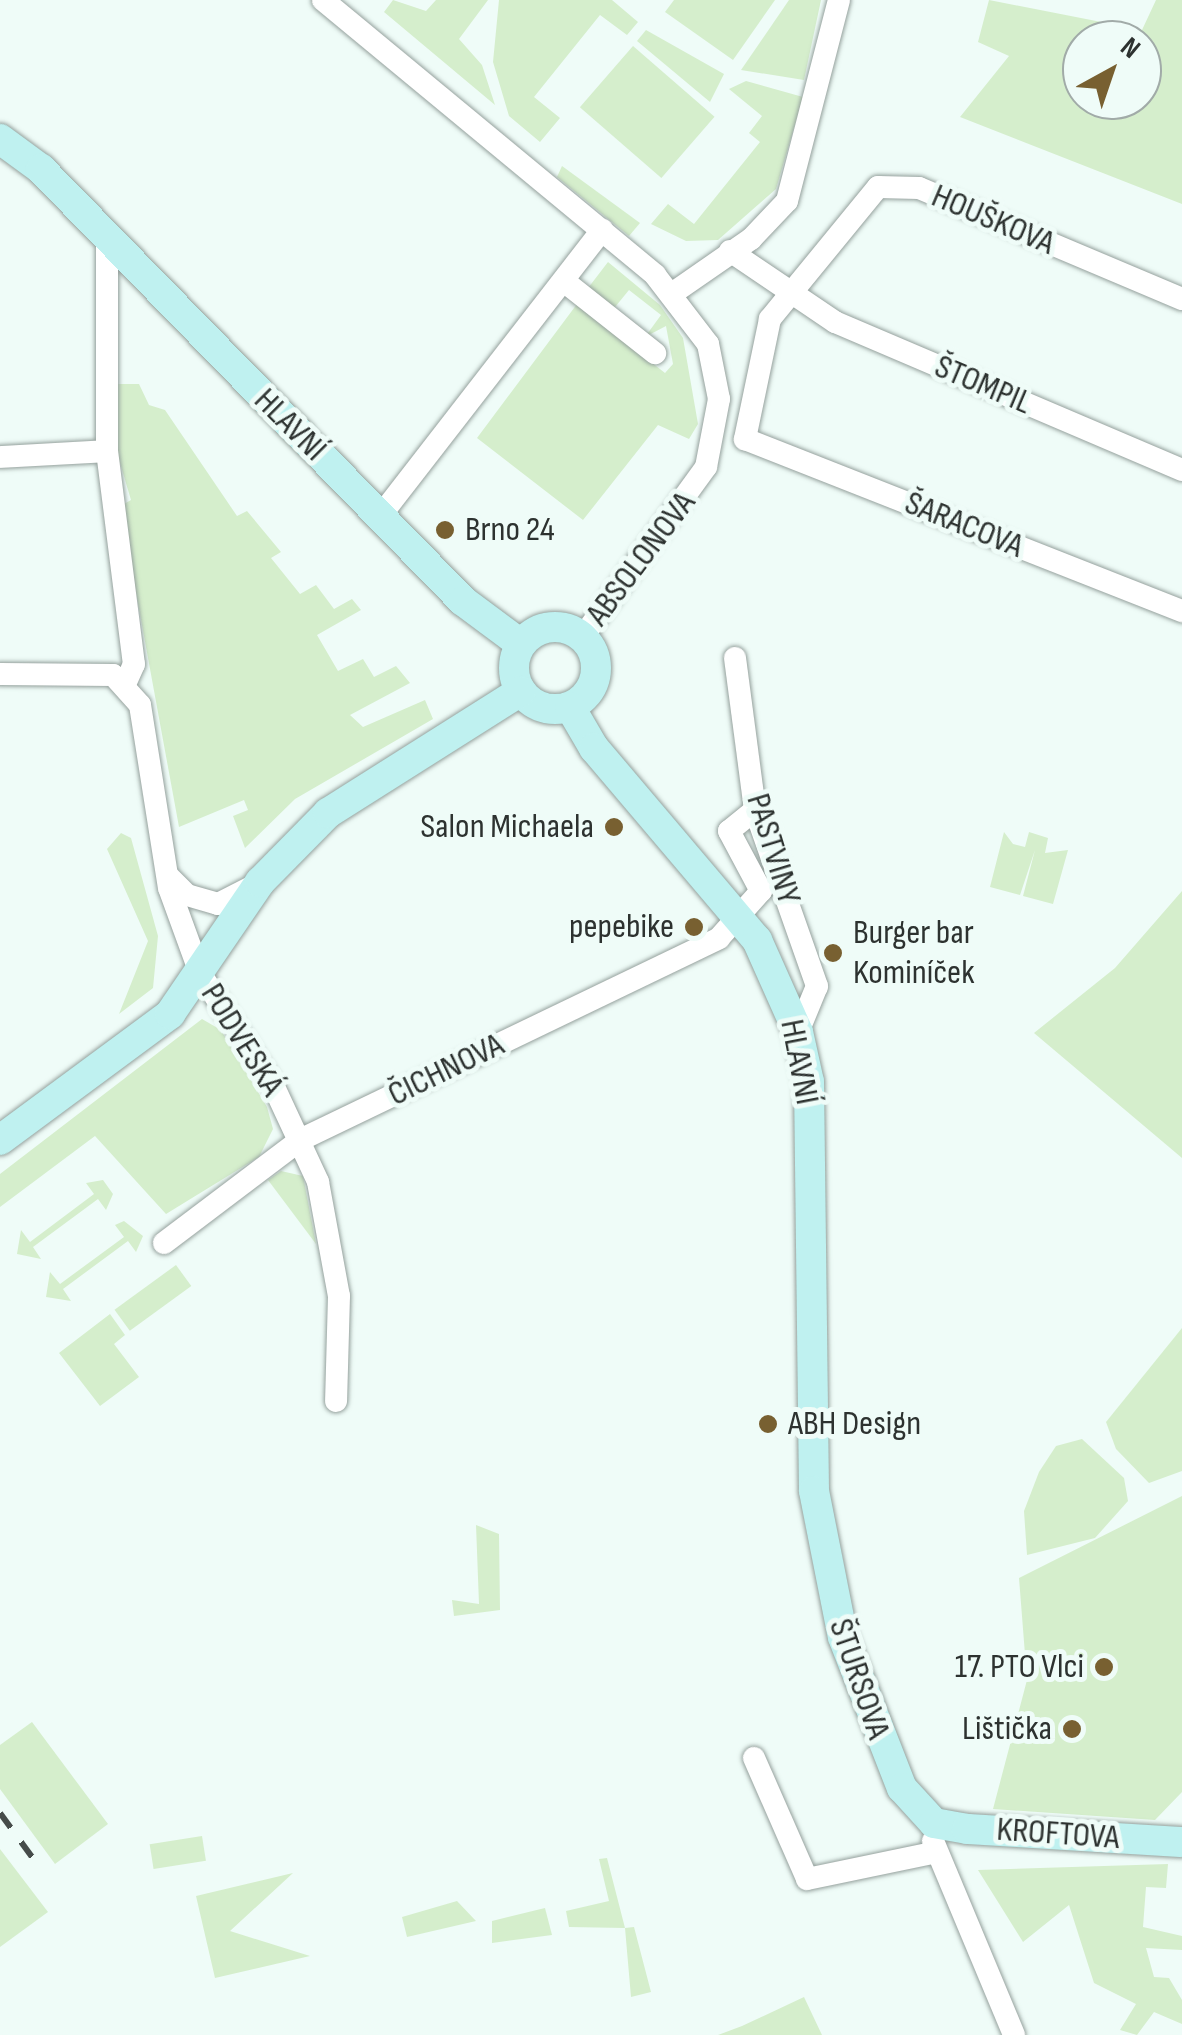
<!DOCTYPE html>
<meta charset="utf-8">
<style>
body{margin:0}
#map{position:relative;width:1182px;height:2035px;overflow:hidden;background:#effcf8;font-family:"Sofia Sans Condensed",sans-serif}
div>[style]{position:absolute}
.green>*{inset:0;background:#d5eecc;transform-origin:0 0}
.roads{filter:drop-shadow(0 0 2px #95a19d) drop-shadow(0 0 2px #95a19d)}
.street>*{height:22px;margin:-11px;padding:0 11px;transform-origin:11px;border-radius:11px;background:#fff}
.secondary>*{height:30px;margin:-15px;padding:0 15px;transform-origin:15px;border-radius:15px;background:#bff1f0}
.secondary>.ring{margin:-15px;padding:0;box-sizing:content-box;background:none;border:30px solid #bff1f0;border-radius:50%}
.rail>*{height:6px;margin-top:-3px;transform-origin:0;background:repeating-linear-gradient(90deg,#464c4a 0 18px,transparent 0 36px)}
.dots>*{width:28px;height:28px;translate:-50% -50%;box-sizing:border-box;border:5px solid #effcf8;border-radius:50%}
span{translate:-50% -50%;white-space:nowrap;text-align:center;line-height:1.15;-webkit-text-stroke:10px #effcf8;paint-order:stroke}
.street-label{font-size:35px;color:#2d3230}
.poi-label{font-size:35px;color:#2d3230}
.left{translate:0 -50%;text-align:left}
.right{translate:-100% -50%;text-align:right}
.north{position:absolute;left:1062px;top:20px;width:100px;height:100px;box-sizing:border-box;background:#effcf8;border:2px solid #a1aba8;border-radius:50%;rotate:40deg;font-size:28px;font-weight:700;line-height:40px;text-align:center;color:#2d3230}
.north::after{content:'';display:block;margin:auto;width:35px;height:45px;background:#786031;clip-path:polygon(50% 0,100% 100%,50% 72%,0 100%)}
</style>
<div id="map">
<div class="green">
<div style="clip-path:polygon(393px 0,426px 11px,436px 0,488px 0,459px 39px,482px 65px,495px 105px,384px 12px)"></div>
<div style="clip-path:polygon(499px 0,612px 0,638px 22px,627px 35px,600px 15px,534px 97px,560px 118px,540px 142px,509px 116px,493px 62px)"></div>
<div style="clip-path:polygon(674px 0,775px 0,733px 60px,665px 12px)"></div>
<div style="clip-path:polygon(789px 0,821px 0,804px 80px,741px 70px)"></div>
<div style="clip-path:polygon(evenodd,989px 0,1142px 30px,1156px 0,1182px 0,1182px 204px,960px 117px,1009px 56px,978px 42px,989px 0,1082px 40px,1142px 40px,1142px 100px,1082px 100px,1082px 40px)"></div>
<div style="clip-path:polygon(646px 30px,724px 74px,710px 102px,637px 41px)"></div>
<div style="left:633px;top:46px;width:108px;height:81px;rotate:41deg"></div>
<div style="clip-path:polygon(746px 81px,803px 97px,776px 189px,718px 240px,686px 241px,651px 224px,668px 204px,694px 224px,760px 142px,749px 133px,762px 116px,729px 89px)"></div>
<div style="clip-path:polygon(562px 166px,640px 223px,629px 236px,557px 177px)"></div>
<div style="clip-path:polygon(608px 262px,660px 305px,683px 338px,698px 424px,689px 439px,658px 425px,583px 520px,477px 438px,577px 304px,665px 373px,673px 364px,666px 326px,645px 337px,661px 315px,629px 290px,611px 312px,585px 292px)"></div>
<div style="clip-path:polygon(118px 384px,139px 384px,149px 405px,165px 410px,237px 516px,247px 511px,281px 552px,271px 558px,300px 594px,316px 585px,334px 609px,352px 599px,361px 610px,317px 635px,338px 671px,363px 659px,374px 677px,396px 666px,410px 683px,350px 715px,363px 727px,425px 700px,433px 719px,295px 799px,245px 848px,233px 816px,248px 810px,244px 800px,179px 827px,135px 587px,124px 504px,131px 500px,115px 446px)"></div>
<div style="clip-path:polygon(1004px 832px,1013px 844px,1025px 847px,1029px 832px,1048px 838px,1045px 853px,1068px 850px,1053px 904px,1023px 896px,1035px 850px,1020px 895px,990px 887px)"></div>
<div style="clip-path:polygon(121px 833px,131px 838px,158px 936px,153px 988px,119px 1014px,148px 941px,107px 849px)"></div>
<div style="clip-path:polygon(1182px 891px,1182px 1158px,1034px 1033px,1115px 968px)"></div>
<div style="clip-path:polygon(202px 1019px,221px 1030px,267px 1107px,273px 1129px,259px 1157px,166px 1214px,95px 1136px,0 1207px,0 1174px)"></div>
<div style="clip-path:polygon(281px 1171px,303px 1176px,316px 1244px,268px 1180px)"></div>
<div style="clip-path:polygon(103px 1180px,113px 1194px,106px 1210px,98px 1199px,33px 1247px,41px 1259px,17px 1254px,21px 1230px,30px 1242px,94px 1194px,86px 1183px)"></div>
<div style="clip-path:polygon(124px 1221px,143px 1236px,136px 1252px,128px 1241px,63px 1289px,71px 1301px,46px 1297px,50px 1272px,60px 1284px,124px 1237px,115px 1225px)"></div>
<div style="left:176px;top:1265px;width:26px;height:76px;rotate:54deg"></div>
<div style="clip-path:polygon(110px 1314px,125px 1335px,114px 1344px,139px 1377px,100px 1406px,59px 1353px)"></div>
<div style="clip-path:polygon(1182px 1328px,1182px 1471px,1149px 1483px,1116px 1449px,1106px 1422px)"></div>
<div style="clip-path:polygon(1082px 1439px,1124px 1478px,1128px 1501px,1095px 1538px,1027px 1555px,1024px 1511px,1039px 1472px,1056px 1446px)"></div>
<div style="clip-path:polygon(1182px 1496px,1182px 1792px,1155px 1820px,993px 1809px,1027px 1680px,1019px 1578px)"></div>
<div style="clip-path:polygon(476px 1525px,499px 1534px,500px 1610px,454px 1616px,452px 1600px,479px 1604px)"></div>
<div style="clip-path:polygon(32px 1722px,108px 1824px,55px 1864px,0 1789px,0 1745px)"></div>
<div style="left:202px;top:1836px;width:25px;height:53px;rotate:81deg"></div>
<div style="clip-path:polygon(0 1849px,48px 1912px,0 1947px)"></div>
<div style="clip-path:polygon(607px 1858px,625px 1928px,634px 1927px,651px 1992px,631px 1997px,625px 1928px,569px 1927px,566px 1911px,609px 1901px,599px 1859px)"></div>
<div style="clip-path:polygon(1168px 1864px,1166px 1888px,1146px 1887px,1143px 1927px,1182px 1936px,1182px 1950px,1146px 1948px,1154px 1977px,1169px 1978px,1182px 2000px,1182px 2024px,1154px 2012px,1137px 2035px,1120px 2030px,1136px 2004px,1094px 1983px,1069px 1905px,1023px 1942px,978px 1870px)"></div>
<div style="clip-path:polygon(293px 1873px,230px 1931px,310px 1956px,215px 1978px,196px 1896px)"></div>
<div style="clip-path:polygon(457px 1901px,476px 1921px,407px 1937px,402px 1917px)"></div>
<div style="clip-path:polygon(545px 1908px,552px 1935px,492px 1943px,492px 1921px)"></div>
<div style="clip-path:polygon(804px 1997px,822px 2035px,718px 2035px,742px 2026px)"></div>
</div>
<div class="roads">
<div class="street">
<div style="left:323px;top:0;width:431px;rotate:39.6deg"></div>
<div style="left:655px;top:275px;width:87px;rotate:52.5deg"></div>
<div style="left:708px;top:344px;width:56px;rotate:78.7deg"></div>
<div style="left:719px;top:399px;width:69px;rotate:100.8deg"></div>
<div style="left:706px;top:467px;width:209px;rotate:126deg"></div>
<div style="left:107px;top:240px;width:211px;rotate:90deg"></div>
<div style="left:107px;top:451px;width:215px;rotate:82.8deg"></div>
<div style="left:134px;top:664px;width:20px;rotate:114deg"></div>
<div style="left:730px;top:251px;width:127px;rotate:34.1deg"></div>
<div style="left:835px;top:322px;width:377px;rotate:23.1deg"></div>
<div style="left:565px;top:282px;width:115px;rotate:38.3deg"></div>
<div style="left:673px;top:293px;width:95px;rotate:-34.7deg"></div>
<div style="left:751px;top:239px;width:52px;rotate:-46.5deg"></div>
<div style="left:787px;top:201px;width:208px;rotate:-75.5deg"></div>
<div style="left:1182px;top:299px;width:285px;rotate:-157.1deg"></div>
<div style="left:919px;top:188px;width:41px;rotate:-178.6deg"></div>
<div style="left:878px;top:187px;width:171px;rotate:129.3deg"></div>
<div style="left:770px;top:319px;width:123px;rotate:101.8deg"></div>
<div style="left:745px;top:439px;width:470px;rotate:21.5deg"></div>
<div style="left:0;top:457px;width:107px;rotate:-3.2deg"></div>
<div style="left:381px;top:515px;width:361px;rotate:-52.2deg"></div>
<div style="left:735px;top:658px;width:153px;rotate:82.5deg"></div>
<div style="left:755px;top:810px;width:187px;rotate:70.6deg"></div>
<div style="left:817px;top:986px;width:50px;rotate:112.4deg"></div>
<div style="left:0;top:674px;width:113px;rotate:0.5deg"></div>
<div style="left:113px;top:675px;width:40px;rotate:48deg"></div>
<div style="left:140px;top:705px;width:185px;rotate:81deg"></div>
<div style="left:169px;top:888px;width:90px;rotate:70deg"></div>
<div style="left:200px;top:973px;width:136px;rotate:57deg"></div>
<div style="left:274px;top:1087px;width:105px;rotate:65.1deg"></div>
<div style="left:318px;top:1182px;width:116px;rotate:79.6deg"></div>
<div style="left:339px;top:1296px;width:105px;rotate:91.6deg"></div>
<div style="left:168px;top:876px;width:27px;rotate:45deg"></div>
<div style="left:187px;top:895px;width:32px;rotate:16deg"></div>
<div style="left:218px;top:904px;width:44px;rotate:-27.1deg"></div>
<div style="left:164px;top:1243px;width:171px;rotate:-37.1deg"></div>
<div style="left:300px;top:1140px;width:465px;rotate:-25.7deg"></div>
<div style="left:719px;top:938px;width:63px;rotate:-48.2deg"></div>
<div style="left:761px;top:891px;width:68px;rotate:-118.1deg"></div>
<div style="left:729px;top:831px;width:33px;rotate:-39deg"></div>
<div style="left:754px;top:1758px;width:132px;rotate:66.3deg"></div>
<div style="left:807px;top:1879px;width:128px;rotate:-11.7deg"></div>
<div style="left:933px;top:1841px;width:210px;rotate:67.3deg"></div>
</div>
<div class="secondary">
<div style="left:0;top:139px;width:51px;rotate:36.2deg"></div>
<div style="left:41px;top:169px;width:604px;rotate:45.67deg"></div>
<div style="left:463px;top:601px;width:72px;rotate:36.6deg"></div>
<div class="ring" style="left:514px;top:627px;width:52px;height:52px"></div>
<div style="left:570px;top:707px;width:48px;rotate:59.7deg"></div>
<div style="left:594px;top:748px;width:252px;rotate:49.7deg"></div>
<div style="left:757px;top:940px;width:101px;rotate:66deg"></div>
<div style="left:798px;top:1032px;width:51px;rotate:77.6deg"></div>
<div style="left:809px;top:1082px;width:409px;rotate:89.3deg"></div>
<div style="left:814px;top:1491px;width:149px;rotate:78.8deg"></div>
<div style="left:843px;top:1637px;width:162px;rotate:68.7deg"></div>
<div style="left:902px;top:1788px;width:47px;rotate:47.6deg"></div>
<div style="left:934px;top:1823px;width:34px;rotate:10deg"></div>
<div style="left:967px;top:1829px;width:215px;rotate:3.5deg"></div>
<div style="left:0;top:1140px;width:212px;rotate:-36.5deg"></div>
<div style="left:170px;top:1014px;width:160px;rotate:-55.7deg"></div>
<div style="left:260px;top:882px;width:97px;rotate:-45.4deg"></div>
<div style="left:328px;top:813px;width:228px;rotate:-32.3deg"></div>
</div>
</div>
<div class="rail">
<div style="left:0;top:1813px;width:59px;rotate:53.9deg"></div>
</div>
<div class="dots">
<div style="left:445px;top:530px;background:#786031"></div>
<div style="left:614px;top:827px;background:#786031"></div>
<div style="left:694px;top:927px;background:#786031"></div>
<div style="left:833px;top:953px;background:#786031"></div>
<div style="left:768px;top:1424px;background:#786031"></div>
<div style="left:1104px;top:1667px;background:#786031"></div>
<div style="left:1072px;top:1729px;background:#786031"></div>
</div>
<div class="street-label">
<span style="left:993px;top:220px;rotate:23deg">HOUŠKOVA</span>
<span style="left:983px;top:385px;rotate:23deg">ŠTOMPIL</span>
<span style="left:290px;top:425px;rotate:45deg">HLAVNÍ</span>
<span style="left:964px;top:525px;rotate:22deg">ŠARACOVA</span>
<span style="left:641px;top:559px;rotate:-53deg">ABSOLONOVA</span>
<span style="left:773px;top:849px;rotate:73deg">PASTVINY</span>
<span style="left:242px;top:1040px;rotate:58deg">PODVESKÁ</span>
<span style="left:799px;top:1062px;rotate:79deg">HLAVNÍ</span>
<span style="left:446px;top:1070px;rotate:-26deg">ČICHNOVA</span>
<span style="left:859px;top:1679px;rotate:71deg">ŠTURSOVA</span>
<span style="left:1058px;top:1834px;rotate:4deg">KROFTOVA</span>
</div>
<div class="poi-label">
<span class="left" style="left:465px;top:530px">Brno 24</span>
<span class="right" style="left:594px;top:827px">Salon Michaela</span>
<span class="right" style="left:674px;top:927px">pepebike</span>
<span class="left" style="left:853px;top:953px">Burger bar<br>Kominíček</span>
<span class="left" style="left:788px;top:1424px">ABH Design</span>
<span class="right" style="left:1084px;top:1667px">17. PTO Vlci</span>
<span class="right" style="left:1052px;top:1729px">Lištička</span>
</div>
<div class="north">N</div>
</div>
